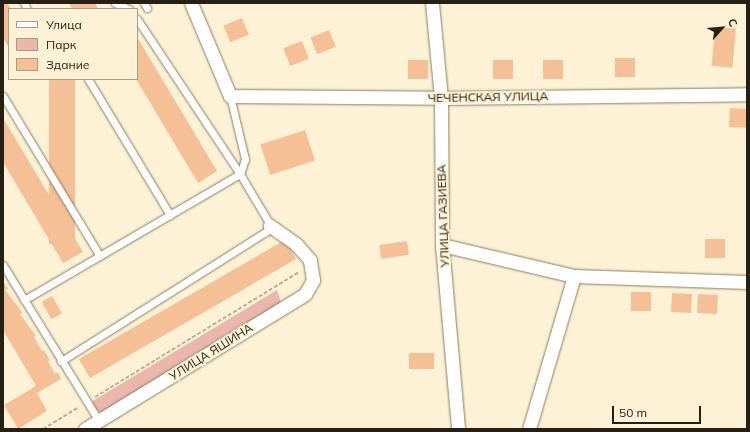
<!DOCTYPE html>
<meta charset="utf-8">
<style>
body{margin:0}
#map{position:relative;width:750px;height:432px;overflow:hidden;background:#fdf2d6;font-family:Mulish,sans-serif}
div>[style]{position:absolute}
.green>*{inset:0;background:#ebb7ac}
.building>*{inset:0;background:#f5c096;transform-origin:0 0}
.path>*{height:2px;margin-top:-1px;transform-origin:0;background:repeating-linear-gradient(90deg,#b7ae97 0 4px,transparent 0 6px)}
.roads{filter:drop-shadow(0 0 1px #8b7e5e) drop-shadow(0 0 1px #8b7e5e)}
.service>*{height:7px;margin:-3.5px;padding:0 3.5px;transform-origin:3.5px;border-radius:3.5px;background:#fff}
.minor>*{height:13px;margin:-6.5px;padding:0 6.5px;transform-origin:6.5px;border-radius:6.5px;background:#fff}
span{translate:-50% -50%;white-space:nowrap;text-align:center;line-height:1.15;-webkit-text-stroke:4px #fdf2d6;paint-order:stroke}
.street-label{font-size:12px;color:#252013}
.frame{position:absolute;inset:0;border:4px solid #252013;pointer-events:none}
.legend{position:absolute;left:8px;top:8px;width:130px;height:72px;box-sizing:border-box;background:#fdf2d6;border:1px solid #a79e88;margin:0;padding:5px 7px;list-style:none;font-size:12px;color:#252013}
.legend li{display:flex;align-items:center;gap:8px;height:20px}
.legend b{width:20px;border:1px solid #a79e88}
.north{position:absolute;left:702px;top:8px;width:40px;height:40px;-webkit-text-stroke:3px #fdf2d6;paint-order:stroke;rotate:63deg;font-size:11px;font-weight:700;line-height:16px;text-align:center;color:#252013}
.north::after{content:'';display:block;margin:auto;width:14px;height:18px;background:#252013;clip-path:polygon(50% 0,100% 100%,50% 72%,0 100%)}
.scale{position:absolute;left:612px;top:406px;width:89px;height:18px;box-sizing:border-box;border:2px solid #252013;border-top:0;padding-left:5px;font-size:12px;line-height:14px;white-space:nowrap;color:#252013;-webkit-text-stroke:3px #fdf2d6;paint-order:stroke}
</style>
<div id="map">
<div class="green">
<div style="clip-path:polygon(277px 290px,281px 303px,107px 411px,101px 412px,95px 409px,91px 402px)"></div>
</div>
<div class="building">
<div style="clip-path:polygon(3px 3px,7px 3px,11px 9px,9px 48px,3px 38px)"></div>
<div style="clip-path:polygon(69px 3px,95px 3px,98px 9px,72px 9px)"></div>
<div style="left:242px;top:18px;width:18px;height:20px;rotate:68deg"></div>
<div style="left:715px;top:27px;width:21px;height:39px;rotate:5deg"></div>
<div style="left:329px;top:30px;width:18px;height:20px;rotate:68deg"></div>
<div style="clip-path:polygon(137px 37px,217px 171px,198px 183px,136px 79px)"></div>
<div style="left:302px;top:41px;width:19px;height:20px;rotate:69deg"></div>
<div style="left:615px;top:58px;width:20px;height:19px"></div>
<div style="left:408px;top:60px;width:20px;height:19px"></div>
<div style="left:493px;top:60px;width:20px;height:19px"></div>
<div style="left:543px;top:60px;width:20px;height:19px"></div>
<div style="left:49px;top:79px;width:26px;height:165px"></div>
<div style="left:730px;top:108px;width:17px;height:19px;rotate:3deg"></div>
<div style="clip-path:polygon(3px 118px,83px 252px,63px 263px,3px 162px)"></div>
<div style="left:305px;top:130px;width:32px;height:47px;rotate:72deg"></div>
<div style="left:705px;top:239px;width:20px;height:19px"></div>
<div style="left:285px;top:240px;width:22px;height:238px;rotate:60deg"></div>
<div style="left:407px;top:241px;width:14px;height:28px;rotate:82deg"></div>
<div style="clip-path:polygon(3px 281px,8px 289px,5px 290px,22px 312px,20px 314px,36px 336px,34px 337px,42px 351px,44px 350px,50px 360px,48px 361px,55px 374px,58px 372px,61px 379px,37px 393px,47px 411px,18px 429px,4px 405px,36px 386px,3px 330px)"></div>
<div style="left:631px;top:292px;width:20px;height:19px"></div>
<div style="left:672px;top:293px;width:20px;height:19px;rotate:3deg"></div>
<div style="left:698px;top:294px;width:20px;height:19px;rotate:3deg"></div>
<div style="left:52px;top:296px;width:20px;height:12px;rotate:60deg"></div>
<div style="left:409px;top:353px;width:25px;height:16px"></div>
</div>
<div class="path">
<div style="left:95px;top:397px;width:239px;rotate:-31.5deg"></div>
<div style="left:43px;top:429px;width:42px;rotate:-31.4deg"></div>
</div>
<div class="roads">
<div class="service">
<div style="left:24px;top:3px;width:7px;rotate:63deg"></div>
<div style="left:115px;top:3px;width:15px;rotate:23deg"></div>
<div style="left:144px;top:3px;width:6px;rotate:59deg"></div>
<div style="left:137px;top:19px;width:186px;rotate:56.4deg"></div>
<div style="left:88px;top:79px;width:159px;rotate:58.9deg"></div>
<div style="left:3px;top:96px;width:187px;rotate:58.8deg"></div>
<div style="left:230px;top:96px;width:65px;rotate:76.6deg"></div>
<div style="left:245px;top:159px;width:16px;rotate:108deg"></div>
<div style="left:3px;top:265px;width:183px;rotate:58.4deg"></div>
<div style="left:24px;top:300px;width:250px;rotate:-30.3deg"></div>
<div style="left:240px;top:174px;width:55px;rotate:59.2deg"></div>
<div style="left:268px;top:221px;width:5px;rotate:68deg"></div>
<div style="left:270px;top:226px;width:6px;rotate:121deg"></div>
<div style="left:267px;top:231px;width:244px;rotate:147.7deg"></div>
</div>
<div class="minor">
<div style="left:191px;top:3px;width:101px;rotate:67.2deg"></div>
<div style="left:230px;top:96px;width:211px;rotate:0.5deg"></div>
<div style="left:441px;top:98px;width:306px;rotate:-0.7deg"></div>
<div style="left:432px;top:3px;width:95px;rotate:84.6deg"></div>
<div style="left:441px;top:98px;width:147px;rotate:89.6deg"></div>
<div style="left:442px;top:245px;width:185px;rotate:85deg"></div>
<div style="left:442px;top:245px;width:136px;rotate:13.2deg"></div>
<div style="left:574px;top:276px;width:173px;rotate:2deg"></div>
<div style="left:85px;top:429px;width:258px;rotate:-31.5deg"></div>
<div style="left:305px;top:294px;width:16px;rotate:-60deg"></div>
<div style="left:313px;top:280px;width:20px;rotate:-99deg"></div>
<div style="left:310px;top:260px;width:21px;rotate:-131deg"></div>
<div style="left:296px;top:244px;width:32px;rotate:-145deg"></div>
<div style="left:529px;top:429px;width:159px;rotate:-73.6deg"></div>
</div>
</div>
<div class="street-label">
<span style="left:488px;top:97px;rotate:-1deg">ЧЕЧЕНСКАЯ УЛИЦА</span>
<span style="left:443px;top:216px;rotate:-92deg">УЛИЦА ГАЗИЕВА</span>
<span style="left:211px;top:352px;rotate:-32deg">УЛИЦА ЯШИНА</span>
</div>
<div class="frame"></div>
<ul class="legend">
<li><b style="height:5px;background:#fff"></b>Улица</li>
<li><b style="height:11px;background:#ebb7ac"></b>Парк</li>
<li><b style="height:11px;background:#f5c096"></b>Здание</li>
</ul>
<div class="north">С</div>
<div class="scale">50 m</div>
</div>
